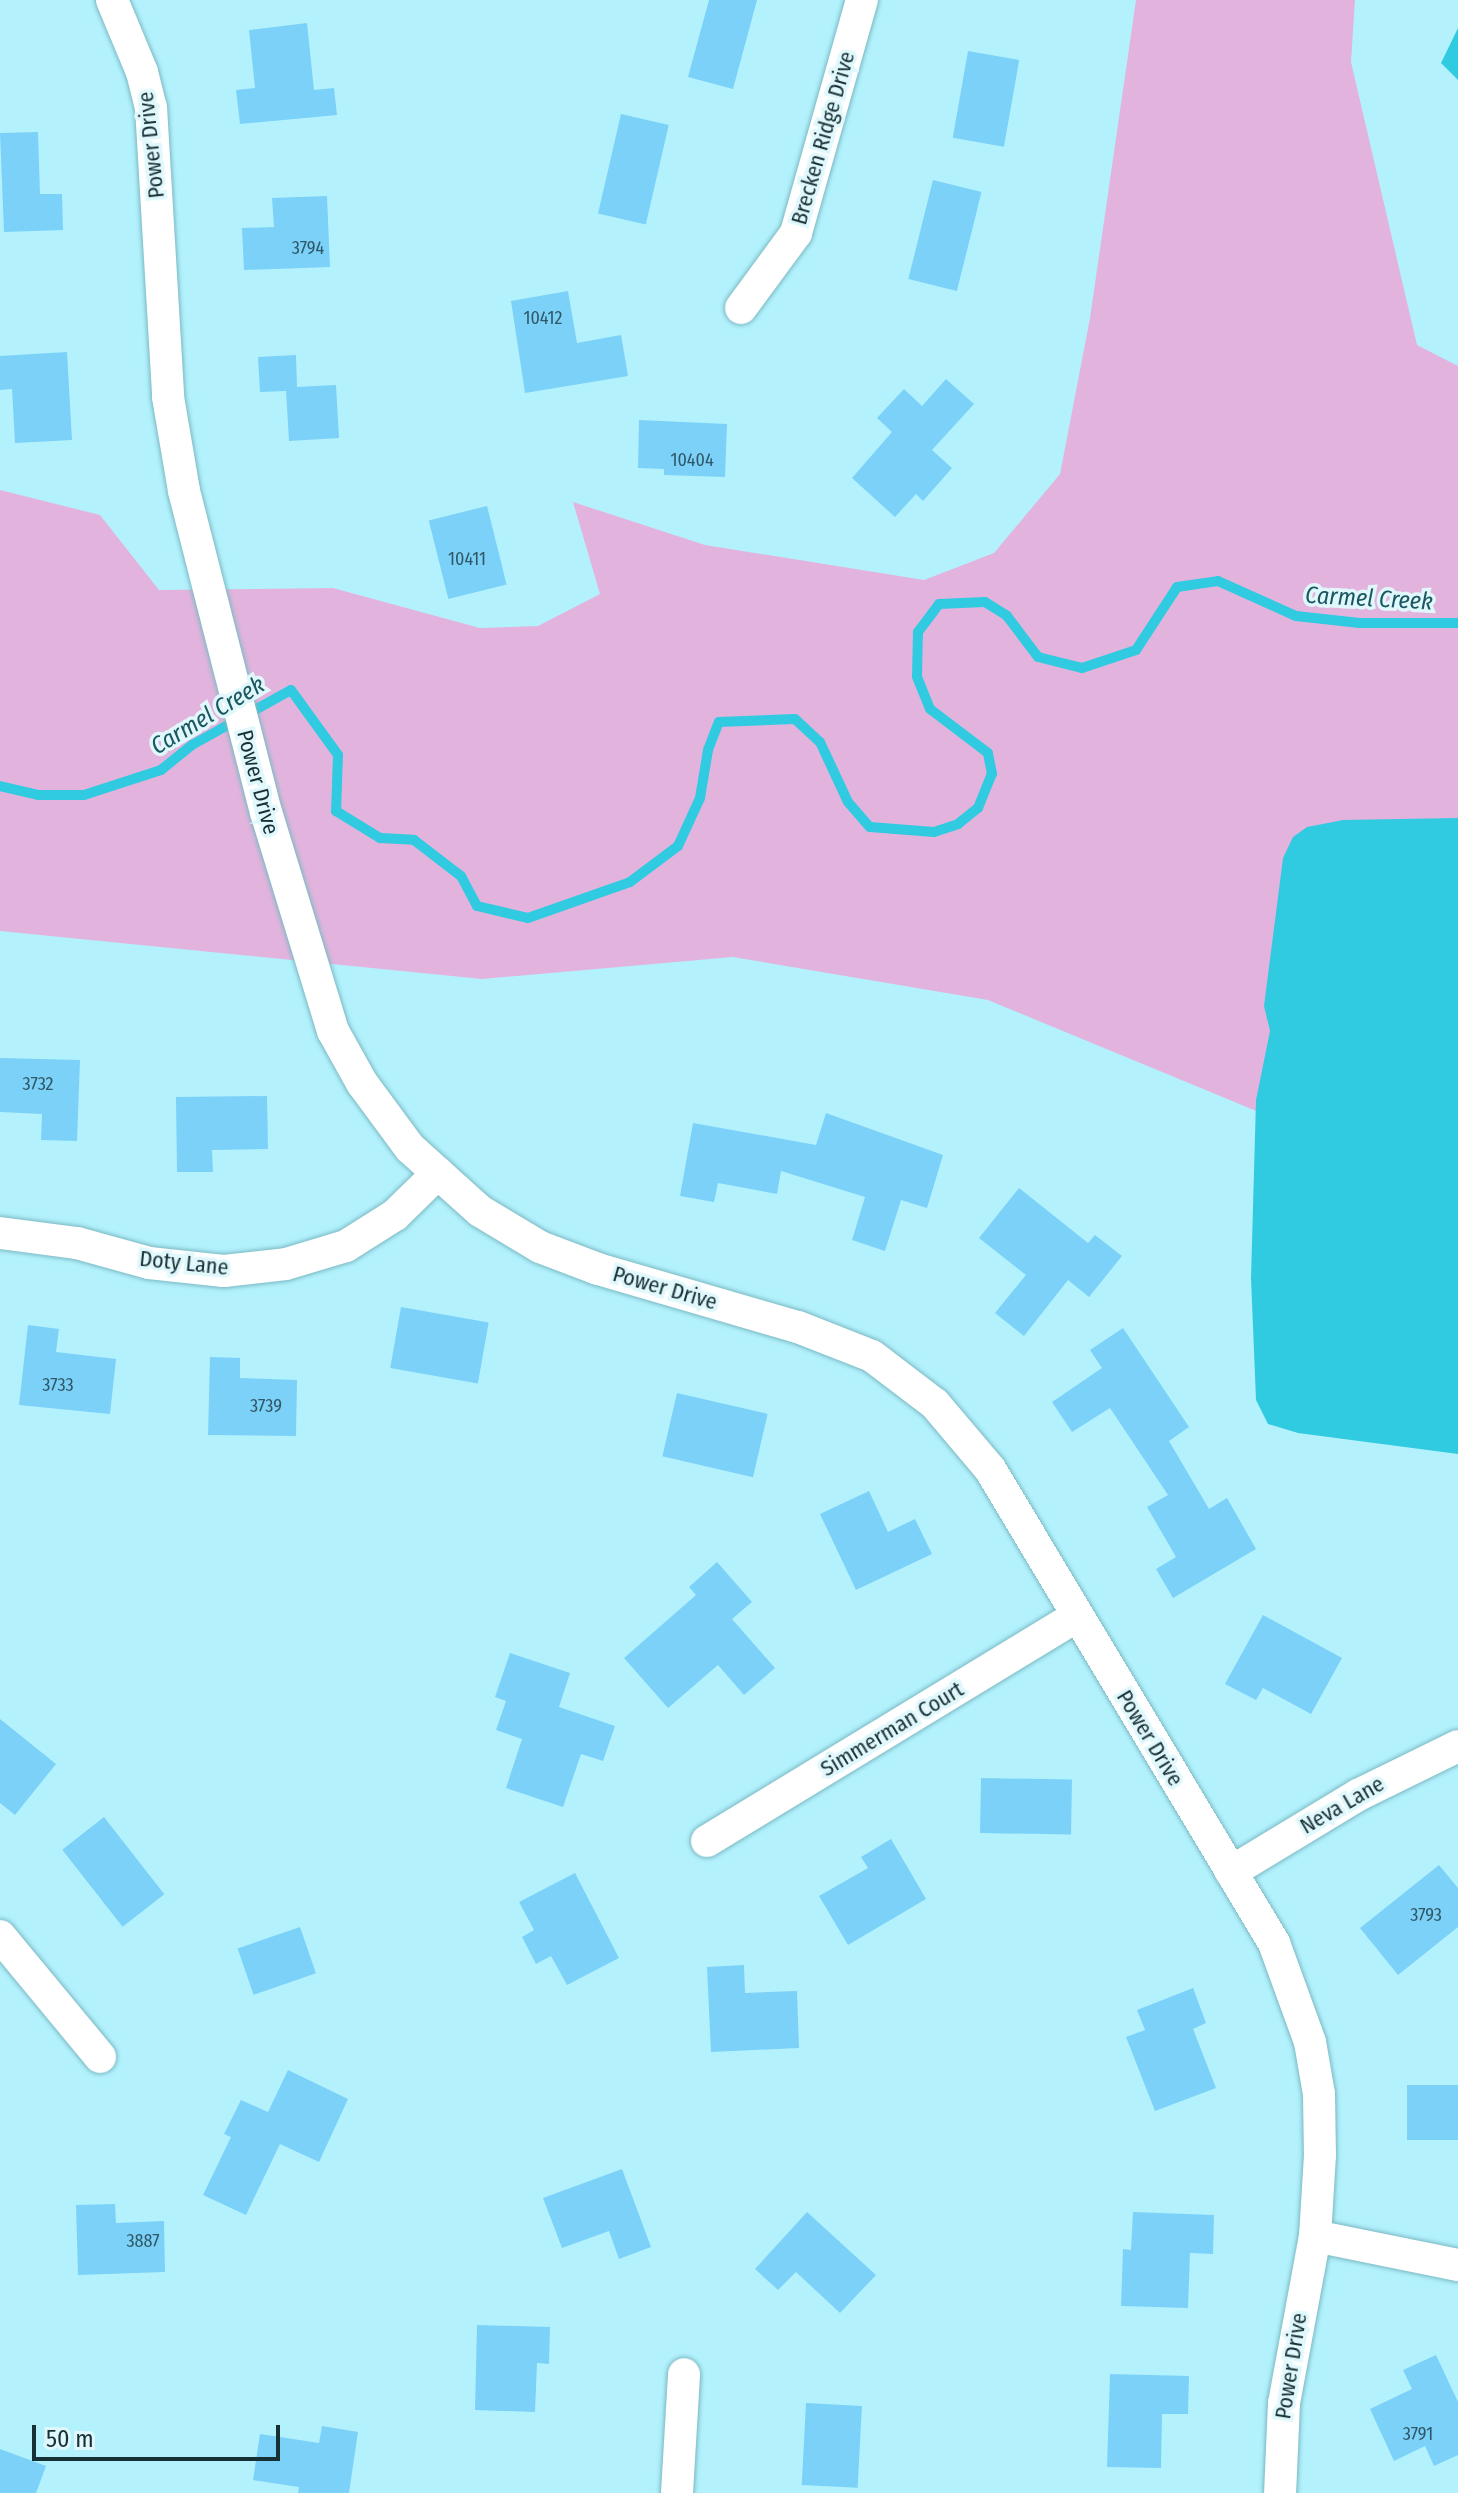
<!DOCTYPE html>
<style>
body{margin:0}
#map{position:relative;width:1458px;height:2493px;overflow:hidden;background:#b3f2fd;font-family:"Fira Sans Condensed",sans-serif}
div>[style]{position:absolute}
.green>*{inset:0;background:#e2b4dd}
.water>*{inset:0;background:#31cbe1}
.stream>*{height:10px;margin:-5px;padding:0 5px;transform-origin:5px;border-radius:5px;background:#31cbe1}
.building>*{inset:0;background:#7cd1f8;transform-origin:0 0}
.roads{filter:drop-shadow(0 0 2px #7bb9c3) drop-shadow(0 0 2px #7bb9c3)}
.minor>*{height:32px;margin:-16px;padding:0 16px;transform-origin:16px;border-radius:16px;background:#fff}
span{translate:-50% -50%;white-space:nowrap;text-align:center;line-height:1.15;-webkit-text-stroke:7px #e0f8fc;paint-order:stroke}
.number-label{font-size:18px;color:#305866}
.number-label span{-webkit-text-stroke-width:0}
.street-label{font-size:22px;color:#173035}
.water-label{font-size:24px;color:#1a5760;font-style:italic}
.scale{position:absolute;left:32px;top:2425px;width:248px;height:36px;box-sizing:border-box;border:4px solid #173035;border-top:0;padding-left:10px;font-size:24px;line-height:28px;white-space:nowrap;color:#173035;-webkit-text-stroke:6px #e0f8fc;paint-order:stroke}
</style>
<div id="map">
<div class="green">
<div style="clip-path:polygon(1136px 0,1355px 0,1351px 62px,1417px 345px,1458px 366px,1458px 1167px,1360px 1154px,988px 1000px,733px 957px,482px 979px,0 931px,0 490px,100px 515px,159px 590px,333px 588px,480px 628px,538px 626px,600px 594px,573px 502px,705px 545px,924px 580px,994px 553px,1060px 474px,1090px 318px)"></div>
</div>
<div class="water">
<div style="clip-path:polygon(1458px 28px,1458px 80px,1441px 63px)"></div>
<div style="clip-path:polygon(1458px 818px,1458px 1454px,1298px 1433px,1268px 1424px,1256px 1400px,1251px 1278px,1256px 1100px,1270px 1031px,1264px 1006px,1283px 858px,1293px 837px,1307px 827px,1343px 820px)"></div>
</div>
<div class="stream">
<div style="left:0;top:786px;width:39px;rotate:13deg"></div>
<div style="left:38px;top:795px;width:46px"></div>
<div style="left:84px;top:795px;width:81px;rotate:-18deg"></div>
<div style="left:161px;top:770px;width:40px;rotate:-39deg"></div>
<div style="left:192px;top:745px;width:113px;rotate:-29.1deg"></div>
<div style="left:291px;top:690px;width:80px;rotate:54.1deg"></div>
<div style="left:338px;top:755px;width:56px;rotate:92deg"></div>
<div style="left:336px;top:811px;width:52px;rotate:31.5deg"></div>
<div style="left:380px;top:838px;width:34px;rotate:3deg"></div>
<div style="left:414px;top:840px;width:59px;rotate:37.5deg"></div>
<div style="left:461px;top:876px;width:34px;rotate:62deg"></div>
<div style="left:477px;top:906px;width:52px;rotate:13.2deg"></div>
<div style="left:528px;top:918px;width:108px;rotate:-19.4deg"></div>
<div style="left:630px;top:882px;width:60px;rotate:-36.9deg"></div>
<div style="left:678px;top:846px;width:53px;rotate:-65.4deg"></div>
<div style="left:700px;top:798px;width:49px;rotate:-80.5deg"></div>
<div style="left:708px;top:750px;width:30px;rotate:-69deg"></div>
<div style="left:719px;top:722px;width:76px;rotate:-2.3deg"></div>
<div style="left:795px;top:719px;width:34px;rotate:43deg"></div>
<div style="left:820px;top:742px;width:66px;rotate:65deg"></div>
<div style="left:848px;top:802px;width:33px;rotate:49deg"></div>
<div style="left:870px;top:827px;width:64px;rotate:4.5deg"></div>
<div style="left:934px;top:832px;width:25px;rotate:-18deg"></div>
<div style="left:958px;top:824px;width:26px;rotate:-39deg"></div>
<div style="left:978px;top:808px;width:37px;rotate:-68deg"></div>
<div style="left:992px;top:774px;width:21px;rotate:-101deg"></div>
<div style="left:988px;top:753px;width:73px;rotate:-142.8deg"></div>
<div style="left:930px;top:709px;width:35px;rotate:-112deg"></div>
<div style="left:917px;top:676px;width:44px;rotate:-88.7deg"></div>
<div style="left:918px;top:632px;width:35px;rotate:-53deg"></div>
<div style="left:939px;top:604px;width:46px;rotate:-2.5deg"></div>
<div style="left:985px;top:602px;width:26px;rotate:32deg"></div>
<div style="left:1007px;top:616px;width:51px;rotate:52.9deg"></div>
<div style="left:1038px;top:657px;width:45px;rotate:14deg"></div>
<div style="left:1082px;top:668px;width:57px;rotate:-18.4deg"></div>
<div style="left:1136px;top:650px;width:75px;rotate:-56.9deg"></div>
<div style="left:1177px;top:587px;width:41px;rotate:-8.3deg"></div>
<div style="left:1218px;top:581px;width:85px;rotate:24.2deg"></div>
<div style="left:1296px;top:616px;width:64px;rotate:6.2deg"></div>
<div style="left:1360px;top:623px;width:98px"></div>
</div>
<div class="building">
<div style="clip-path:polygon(709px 0,757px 0,733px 89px,688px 77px)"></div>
<div style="clip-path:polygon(307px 23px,314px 90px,334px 88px,337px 115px,240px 124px,236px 90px,255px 88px,249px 30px)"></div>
<div style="left:968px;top:51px;width:52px;height:88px;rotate:10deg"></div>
<div style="left:621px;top:114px;width:49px;height:102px;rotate:13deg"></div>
<div style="clip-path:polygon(38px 132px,40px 194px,62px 194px,63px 230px,4px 232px,0 133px)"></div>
<div style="left:933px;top:180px;width:50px;height:102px;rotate:14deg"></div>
<div style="clip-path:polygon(327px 196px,330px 267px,244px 270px,242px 228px,274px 227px,272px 198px)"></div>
<div style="clip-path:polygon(568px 291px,577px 343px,621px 335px,628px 376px,525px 393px,511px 301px)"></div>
<div style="clip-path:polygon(67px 352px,72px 440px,15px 443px,12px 389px,0 390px,0 356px)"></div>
<div style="clip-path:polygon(296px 355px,297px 387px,336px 385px,339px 438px,289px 441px,286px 391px,260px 392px,258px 357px)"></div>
<div style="clip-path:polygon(946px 379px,974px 404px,932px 450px,952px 468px,923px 501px,916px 494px,895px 517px,852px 478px,892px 432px,877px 418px,904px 389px,922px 406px)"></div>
<div style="clip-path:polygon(639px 420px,727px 424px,725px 477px,664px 475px,664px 469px,638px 468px)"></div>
<div style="left:487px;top:506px;width:81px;height:60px;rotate:76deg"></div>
<div style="clip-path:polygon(0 1058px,80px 1060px,77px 1141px,41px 1140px,42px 1114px,0 1112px)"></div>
<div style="clip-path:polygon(267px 1096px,268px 1149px,212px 1150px,213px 1172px,177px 1172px,176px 1097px)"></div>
<div style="clip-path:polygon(826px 1113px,943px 1155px,927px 1208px,901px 1200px,885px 1251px,852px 1240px,865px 1197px,781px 1171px,777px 1194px,718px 1183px,714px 1202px,680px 1196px,693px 1123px,816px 1145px)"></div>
<div style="clip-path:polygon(1019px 1188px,1088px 1243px,1095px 1235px,1122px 1256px,1089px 1297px,1068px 1280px,1024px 1336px,995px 1313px,1026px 1275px,979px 1238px)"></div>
<div style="left:401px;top:1307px;width:89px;height:62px;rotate:10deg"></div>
<div style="clip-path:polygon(28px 1325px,59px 1329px,56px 1352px,116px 1359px,110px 1414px,19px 1405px)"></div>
<div style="clip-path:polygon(1123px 1328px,1189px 1427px,1169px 1441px,1209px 1509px,1227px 1498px,1256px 1549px,1173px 1598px,1156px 1569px,1176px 1557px,1147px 1507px,1168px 1495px,1110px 1408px,1072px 1432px,1052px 1402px,1102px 1368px,1090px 1350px)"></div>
<div style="clip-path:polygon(210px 1357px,240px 1358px,240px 1378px,297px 1380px,296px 1436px,208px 1435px)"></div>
<div style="left:677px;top:1393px;width:93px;height:65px;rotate:13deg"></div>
<div style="clip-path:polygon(869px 1491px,888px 1532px,915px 1519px,932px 1554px,856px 1590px,820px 1514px)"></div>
<div style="clip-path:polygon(717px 1562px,752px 1602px,732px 1619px,775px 1668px,744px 1695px,718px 1665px,668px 1708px,624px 1658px,696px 1595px,689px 1587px)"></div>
<div style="clip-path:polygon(1263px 1615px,1342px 1658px,1311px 1714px,1263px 1688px,1256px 1700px,1225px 1684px)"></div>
<div style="clip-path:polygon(510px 1653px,570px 1673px,559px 1707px,615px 1726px,603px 1761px,581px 1754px,563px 1807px,506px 1788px,522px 1739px,496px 1730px,506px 1701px,495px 1697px)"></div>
<div style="clip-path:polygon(0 1719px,56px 1764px,15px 1815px,0 1803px)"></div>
<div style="left:981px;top:1778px;width:91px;height:55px;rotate:1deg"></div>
<div style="left:104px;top:1817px;width:98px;height:53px;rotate:52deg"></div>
<div style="clip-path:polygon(891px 1839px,926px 1899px,848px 1945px,819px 1896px,868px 1868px,861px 1857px)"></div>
<div style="clip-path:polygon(1439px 1865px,1458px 1888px,1458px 1927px,1398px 1975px,1360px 1928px)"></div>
<div style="clip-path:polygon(575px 1873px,619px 1958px,567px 1985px,551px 1956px,536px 1964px,522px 1937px,534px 1930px,519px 1902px)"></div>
<div style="left:300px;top:1927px;width:49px;height:66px;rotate:71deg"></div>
<div style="clip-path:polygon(744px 1965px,745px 1993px,797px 1991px,799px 2048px,711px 2052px,707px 1967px)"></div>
<div style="clip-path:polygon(1193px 1988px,1206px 2023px,1193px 2029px,1216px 2088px,1155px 2111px,1126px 2037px,1145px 2030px,1137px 2010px)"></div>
<div style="clip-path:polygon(288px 2070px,348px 2099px,319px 2162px,280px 2144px,246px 2215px,203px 2195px,231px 2137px,224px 2134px,241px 2100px,268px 2112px)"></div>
<div style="left:1458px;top:2085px;width:55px;height:51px;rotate:90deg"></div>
<div style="clip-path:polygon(622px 2169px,651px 2247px,619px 2259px,609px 2231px,562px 2248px,543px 2198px)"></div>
<div style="clip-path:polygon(115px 2204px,116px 2223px,164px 2221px,165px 2272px,78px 2275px,76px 2205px)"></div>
<div style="clip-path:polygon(807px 2212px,876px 2275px,840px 2313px,796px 2272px,778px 2290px,755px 2269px)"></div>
<div style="clip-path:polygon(1133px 2212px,1214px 2215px,1213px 2254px,1190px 2253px,1188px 2308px,1121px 2306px,1123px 2249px,1131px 2250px)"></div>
<div style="clip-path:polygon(477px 2325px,550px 2327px,549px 2364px,537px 2363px,535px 2412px,475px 2410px)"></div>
<div style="clip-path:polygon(1436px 2355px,1458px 2402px,1458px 2455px,1434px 2466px,1425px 2446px,1394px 2461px,1370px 2409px,1412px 2389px,1403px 2370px)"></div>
<div style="clip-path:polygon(1110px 2374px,1189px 2376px,1188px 2414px,1162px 2414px,1161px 2468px,1107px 2467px)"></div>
<div style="left:806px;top:2403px;width:56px;height:82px;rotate:3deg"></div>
<div style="clip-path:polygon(322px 2426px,358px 2432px,349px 2493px,298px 2493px,299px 2487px,253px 2480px,260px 2434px,319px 2443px)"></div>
<div style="clip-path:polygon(0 2449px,46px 2466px,36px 2493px,0 2493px)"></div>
</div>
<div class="roads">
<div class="minor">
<div style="left:112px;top:0;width:78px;rotate:67.4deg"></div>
<div style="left:142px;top:72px;width:36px;rotate:76deg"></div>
<div style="left:151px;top:107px;width:290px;rotate:86.6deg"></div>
<div style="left:168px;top:397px;width:95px;rotate:80.3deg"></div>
<div style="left:184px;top:491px;width:331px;rotate:75.7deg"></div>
<div style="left:266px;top:812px;width:229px;rotate:73deg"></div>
<div style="left:333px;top:1031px;width:60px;rotate:60.9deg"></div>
<div style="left:362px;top:1083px;width:81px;rotate:53.6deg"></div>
<div style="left:410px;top:1148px;width:94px;rotate:42deg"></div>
<div style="left:480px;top:1211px;width:70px;rotate:31deg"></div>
<div style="left:540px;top:1247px;width:62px;rotate:20.8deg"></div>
<div style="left:598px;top:1269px;width:208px;rotate:16.2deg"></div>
<div style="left:798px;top:1327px;width:79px;rotate:21.4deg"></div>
<div style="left:872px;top:1356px;width:79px;rotate:37.3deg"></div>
<div style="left:935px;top:1404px;width:85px;rotate:49.8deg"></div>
<div style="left:990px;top:1469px;width:553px;rotate:59.07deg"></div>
<div style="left:1274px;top:1943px;width:105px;rotate:70deg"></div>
<div style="left:1310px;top:2042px;width:53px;rotate:80.2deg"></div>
<div style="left:1319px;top:2094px;width:61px;rotate:89.1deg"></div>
<div style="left:1320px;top:2155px;width:81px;rotate:93.5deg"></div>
<div style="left:1315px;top:2236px;width:170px;rotate:100.5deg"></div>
<div style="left:1284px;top:2403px;width:90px;rotate:92.5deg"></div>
<div style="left:741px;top:308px;width:93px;rotate:-53.7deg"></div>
<div style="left:796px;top:233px;width:242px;rotate:-74.2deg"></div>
<div style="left:0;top:1233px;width:78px;rotate:7.4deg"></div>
<div style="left:77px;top:1243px;width:75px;rotate:15.5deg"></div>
<div style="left:149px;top:1263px;width:75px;rotate:6.1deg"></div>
<div style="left:224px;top:1271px;width:62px;rotate:-6.4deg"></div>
<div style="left:286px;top:1264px;width:63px;rotate:-16.7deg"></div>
<div style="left:346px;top:1246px;width:58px;rotate:-32.3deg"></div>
<div style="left:395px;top:1215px;width:60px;rotate:-44.3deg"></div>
<div style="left:707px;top:1841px;width:431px;rotate:-31.3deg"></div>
<div style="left:1231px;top:1872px;width:149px;rotate:-31.2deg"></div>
<div style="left:1358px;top:1795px;width:111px;rotate:-26.1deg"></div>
<div style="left:0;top:1936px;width:157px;rotate:50.4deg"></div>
<div style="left:1315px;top:2236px;width:146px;rotate:11.5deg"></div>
<div style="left:677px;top:2493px;width:119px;rotate:-86.6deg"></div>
</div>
</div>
<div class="number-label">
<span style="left:308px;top:248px">3794</span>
<span style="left:543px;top:318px">10412</span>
<span style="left:692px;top:460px">10404</span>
<span style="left:467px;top:559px">10411</span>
<span style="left:38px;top:1084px">3732</span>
<span style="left:58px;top:1385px">3733</span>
<span style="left:266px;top:1406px">3739</span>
<span style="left:1426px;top:1915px">3793</span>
<span style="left:143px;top:2241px">3887</span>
<span style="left:1418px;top:2434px">3791</span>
</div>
<div class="street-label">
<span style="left:823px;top:138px;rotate:-74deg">Brecken Ridge Drive</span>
<span style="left:151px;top:145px;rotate:-96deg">Power Drive</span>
<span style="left:258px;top:782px;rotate:75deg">Power Drive</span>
<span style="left:184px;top:1263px;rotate:6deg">Doty Lane</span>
<span style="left:665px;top:1288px;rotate:16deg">Power Drive</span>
<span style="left:892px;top:1729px;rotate:-31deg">Simmerman Court</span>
<span style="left:1150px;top:1738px;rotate:59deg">Power Drive</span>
<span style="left:1342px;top:1805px;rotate:-30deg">Neva Lane</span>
<span style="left:1291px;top:2366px;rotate:-81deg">Power Drive</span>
</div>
<div class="water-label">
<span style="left:1369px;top:599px;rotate:3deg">Carmel Creek</span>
<span style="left:208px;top:716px;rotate:-31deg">Carmel Creek</span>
</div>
<div class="scale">50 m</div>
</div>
